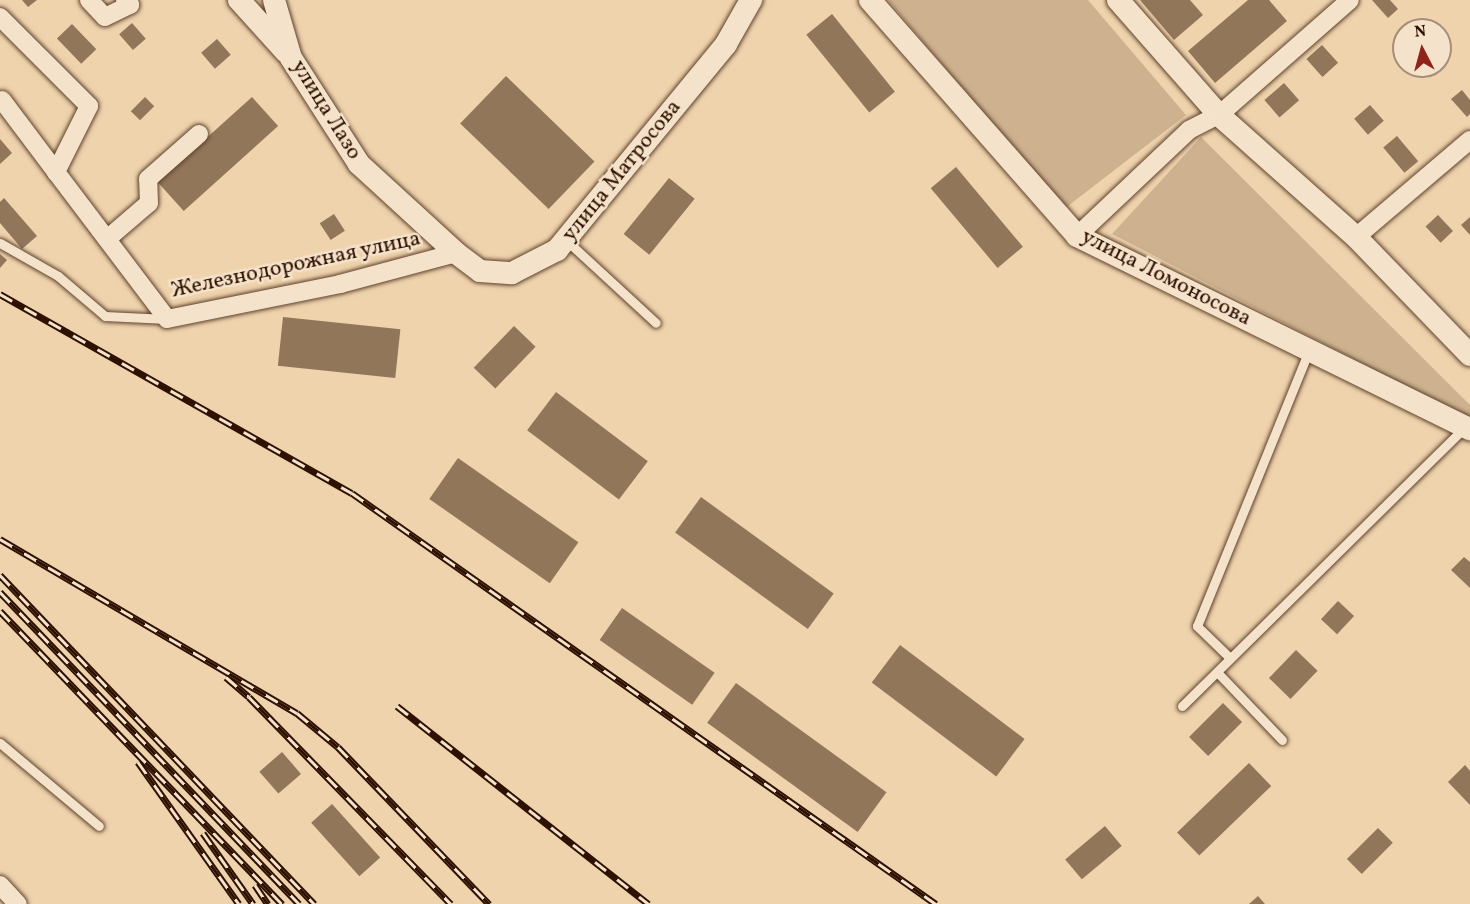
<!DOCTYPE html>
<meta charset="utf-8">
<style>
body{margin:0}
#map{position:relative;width:1470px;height:904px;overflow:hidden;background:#efd3ad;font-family:Vollkorn,serif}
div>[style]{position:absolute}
.green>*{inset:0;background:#ceb290}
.building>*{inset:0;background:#92765a;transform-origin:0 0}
.roads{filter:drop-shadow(0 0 2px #5e422b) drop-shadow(0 0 2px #5e422b)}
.service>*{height:9px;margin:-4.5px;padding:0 4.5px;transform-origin:4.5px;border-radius:4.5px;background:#f5e2ca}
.minor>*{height:18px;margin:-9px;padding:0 9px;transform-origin:9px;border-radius:9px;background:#f5e2ca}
.tertiary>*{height:22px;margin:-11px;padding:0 11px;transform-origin:11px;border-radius:11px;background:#f5e2ca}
.rail>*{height:7px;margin-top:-3.5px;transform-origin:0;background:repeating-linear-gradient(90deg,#f5e2ca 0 14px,#2e1100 0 28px);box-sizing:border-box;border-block:2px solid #2e1100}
span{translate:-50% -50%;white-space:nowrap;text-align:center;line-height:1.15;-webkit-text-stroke:5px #f5e2ca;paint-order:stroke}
.street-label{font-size:22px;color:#2e1100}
.north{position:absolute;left:1392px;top:18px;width:60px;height:60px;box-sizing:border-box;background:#f5e2ca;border:2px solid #a58e79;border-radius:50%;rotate:354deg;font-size:16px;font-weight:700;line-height:24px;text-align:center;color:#2e1100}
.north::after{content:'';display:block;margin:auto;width:21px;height:27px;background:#8f2418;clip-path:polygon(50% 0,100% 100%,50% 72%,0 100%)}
</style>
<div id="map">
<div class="green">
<div style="clip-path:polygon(888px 0,1088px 0,1186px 115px,1064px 209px)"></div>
<div style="clip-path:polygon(1201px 137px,1470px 405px,1470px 419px,1112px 234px)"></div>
</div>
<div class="building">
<div style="clip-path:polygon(22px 0,37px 0,28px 7px)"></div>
<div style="clip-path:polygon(1140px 0,1190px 0,1203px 15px,1174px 40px)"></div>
<div style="clip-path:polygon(1248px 0,1269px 0,1287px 21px,1215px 83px,1188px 51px)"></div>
<div style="clip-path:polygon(1372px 0,1390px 0,1398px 9px,1388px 18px)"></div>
<div style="left:832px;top:14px;width:100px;height:33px;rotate:51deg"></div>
<div style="left:132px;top:23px;width:21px;height:17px;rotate:49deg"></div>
<div style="left:72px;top:24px;width:35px;height:21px;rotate:46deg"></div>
<div style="left:217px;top:39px;width:21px;height:21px;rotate:49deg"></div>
<div style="left:1322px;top:45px;width:24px;height:21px;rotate:48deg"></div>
<div style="left:506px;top:76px;width:123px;height:66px;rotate:44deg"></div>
<div style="left:1284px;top:83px;width:23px;height:26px;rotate:49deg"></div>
<div style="clip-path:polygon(1462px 90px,1470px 100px,1470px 114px,1467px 117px,1451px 99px)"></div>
<div style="left:145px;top:97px;width:13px;height:20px;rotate:45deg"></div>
<div style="left:252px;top:97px;width:39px;height:127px;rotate:48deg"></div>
<div style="left:1370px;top:105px;width:21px;height:21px;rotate:49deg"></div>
<div style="left:1397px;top:136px;width:33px;height:18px;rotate:50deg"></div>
<div style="clip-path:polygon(0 139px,12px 153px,0 164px)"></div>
<div style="left:956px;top:167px;width:104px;height:33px;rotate:50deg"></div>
<div style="left:669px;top:178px;width:33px;height:72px;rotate:39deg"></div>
<div style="clip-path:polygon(4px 198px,37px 236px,22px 249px,0 223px,0 202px)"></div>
<div style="left:334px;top:214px;width:20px;height:17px;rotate:57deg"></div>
<div style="left:1438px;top:215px;width:22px;height:17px;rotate:47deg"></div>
<div style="clip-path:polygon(1470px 217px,1470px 235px,1461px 225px)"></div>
<div style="clip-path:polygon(0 254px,7px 260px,0 268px)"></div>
<div style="left:283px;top:317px;width:118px;height:49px;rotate:6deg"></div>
<div style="left:514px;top:326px;width:30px;height:58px;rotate:44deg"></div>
<div style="left:556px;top:392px;width:115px;height:48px;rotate:37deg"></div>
<div style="left:458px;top:458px;width:147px;height:50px;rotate:35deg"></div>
<div style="left:701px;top:497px;width:164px;height:44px;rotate:36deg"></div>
<div style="clip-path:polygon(1464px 557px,1470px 562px,1470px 588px,1451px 570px)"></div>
<div style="left:1338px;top:601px;width:22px;height:25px;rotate:43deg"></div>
<div style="left:622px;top:608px;width:113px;height:39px;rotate:35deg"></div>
<div style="left:900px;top:645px;width:156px;height:47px;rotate:37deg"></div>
<div style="left:1296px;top:650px;width:30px;height:39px;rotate:44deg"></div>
<div style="left:736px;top:683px;width:186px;height:49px;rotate:36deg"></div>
<div style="left:1223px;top:703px;width:27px;height:48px;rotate:45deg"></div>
<div style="left:282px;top:752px;width:29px;height:30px;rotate:49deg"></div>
<div style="left:1249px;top:763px;width:32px;height:100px;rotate:46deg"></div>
<div style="clip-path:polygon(1465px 765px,1470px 771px,1470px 805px,1448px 782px)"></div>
<div style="left:332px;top:804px;width:72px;height:28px;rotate:48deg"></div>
<div style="left:1105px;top:826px;width:26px;height:52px;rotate:50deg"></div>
<div style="left:1378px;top:828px;width:21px;height:44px;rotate:45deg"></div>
<div style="clip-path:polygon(1258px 896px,1265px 904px,1249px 904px)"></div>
</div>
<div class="roads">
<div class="service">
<div style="left:566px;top:240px;width:122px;rotate:42.7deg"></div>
<div style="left:0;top:243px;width:67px;rotate:29.6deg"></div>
<div style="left:58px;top:276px;width:62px;rotate:40.4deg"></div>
<div style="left:105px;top:316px;width:62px;rotate:2.8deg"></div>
<div style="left:1230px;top:658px;width:46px;rotate:-135.9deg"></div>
<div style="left:1197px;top:626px;width:298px;rotate:-67.9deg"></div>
<div style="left:1217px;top:672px;width:94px;rotate:46.3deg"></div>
<div style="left:1182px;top:706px;width:397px;rotate:-44.6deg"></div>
<div style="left:0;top:743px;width:129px;rotate:40deg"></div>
</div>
<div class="minor">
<div style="left:89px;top:0;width:23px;rotate:47deg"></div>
<div style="left:105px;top:17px;width:28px;rotate:-26deg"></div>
<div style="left:130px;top:5px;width:7px;rotate:-135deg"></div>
<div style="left:0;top:17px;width:126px;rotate:45deg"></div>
<div style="left:89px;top:106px;width:74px;rotate:116.6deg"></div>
<div style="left:56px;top:172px;width:184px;rotate:52.9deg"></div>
<div style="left:167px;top:319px;width:177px;rotate:-11.4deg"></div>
<div style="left:340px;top:284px;width:120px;rotate:-15deg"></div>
<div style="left:2px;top:100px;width:90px;rotate:53.1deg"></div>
<div style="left:1077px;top:236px;width:154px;rotate:-43.4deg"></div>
<div style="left:1189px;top:130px;width:34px;rotate:-27deg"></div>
<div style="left:1219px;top:115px;width:174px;rotate:-41.3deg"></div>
<div style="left:1356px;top:237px;width:150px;rotate:-40.4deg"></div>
<div style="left:107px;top:239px;width:55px;rotate:-40.6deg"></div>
<div style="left:149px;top:203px;width:24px;rotate:-92deg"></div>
<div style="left:148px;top:179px;width:68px;rotate:-41.4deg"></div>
<div style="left:0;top:885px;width:26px;rotate:47deg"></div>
</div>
<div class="tertiary">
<div style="left:239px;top:0;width:70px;rotate:47.9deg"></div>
<div style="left:274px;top:0;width:60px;rotate:73.7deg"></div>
<div style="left:291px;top:58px;width:126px;rotate:57.3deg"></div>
<div style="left:359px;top:164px;width:132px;rotate:42.5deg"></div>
<div style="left:456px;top:253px;width:30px;rotate:37deg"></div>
<div style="left:480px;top:271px;width:32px;rotate:4deg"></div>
<div style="left:512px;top:273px;width:51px;rotate:-27.1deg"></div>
<div style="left:557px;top:250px;width:266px;rotate:-50.6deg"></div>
<div style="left:726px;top:44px;width:51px;rotate:-60.4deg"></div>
<div style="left:870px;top:0;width:314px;rotate:48.7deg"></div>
<div style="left:1077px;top:236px;width:438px;rotate:26.2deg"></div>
<div style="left:1118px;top:0;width:153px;rotate:48.7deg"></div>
<div style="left:1219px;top:115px;width:183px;rotate:41.7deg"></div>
<div style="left:1356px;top:237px;width:164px;rotate:46deg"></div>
</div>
</div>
<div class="rail">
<div style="left:0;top:294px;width:404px;rotate:29.5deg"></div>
<div style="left:352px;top:493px;width:714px;rotate:35.14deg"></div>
<div style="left:0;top:539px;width:344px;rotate:30.4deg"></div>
<div style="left:297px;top:713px;width:53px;rotate:39.7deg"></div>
<div style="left:338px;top:747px;width:218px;rotate:46.1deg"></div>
<div style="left:0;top:575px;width:455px;rotate:46.3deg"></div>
<div style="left:0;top:592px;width:432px;rotate:46.2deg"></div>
<div style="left:0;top:611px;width:407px;rotate:46.1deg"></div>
<div style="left:226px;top:677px;width:30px;rotate:41deg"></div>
<div style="left:249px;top:697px;width:289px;rotate:45.7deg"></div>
<div style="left:397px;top:706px;width:320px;rotate:38.2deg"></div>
<div style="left:138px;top:762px;width:174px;rotate:54.6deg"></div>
<div style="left:203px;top:833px;width:87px;rotate:54.8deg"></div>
<div style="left:255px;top:885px;width:23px;rotate:56deg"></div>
</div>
<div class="street-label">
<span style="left:326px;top:110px;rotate:58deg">улица Лазо</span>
<span style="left:622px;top:171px;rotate:-51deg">улица Матросова</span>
<span style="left:296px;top:265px;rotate:-12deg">Железнодорожная улица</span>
<span style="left:1166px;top:278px;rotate:27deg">улица Ломоносова</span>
</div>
<div class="north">N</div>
</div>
